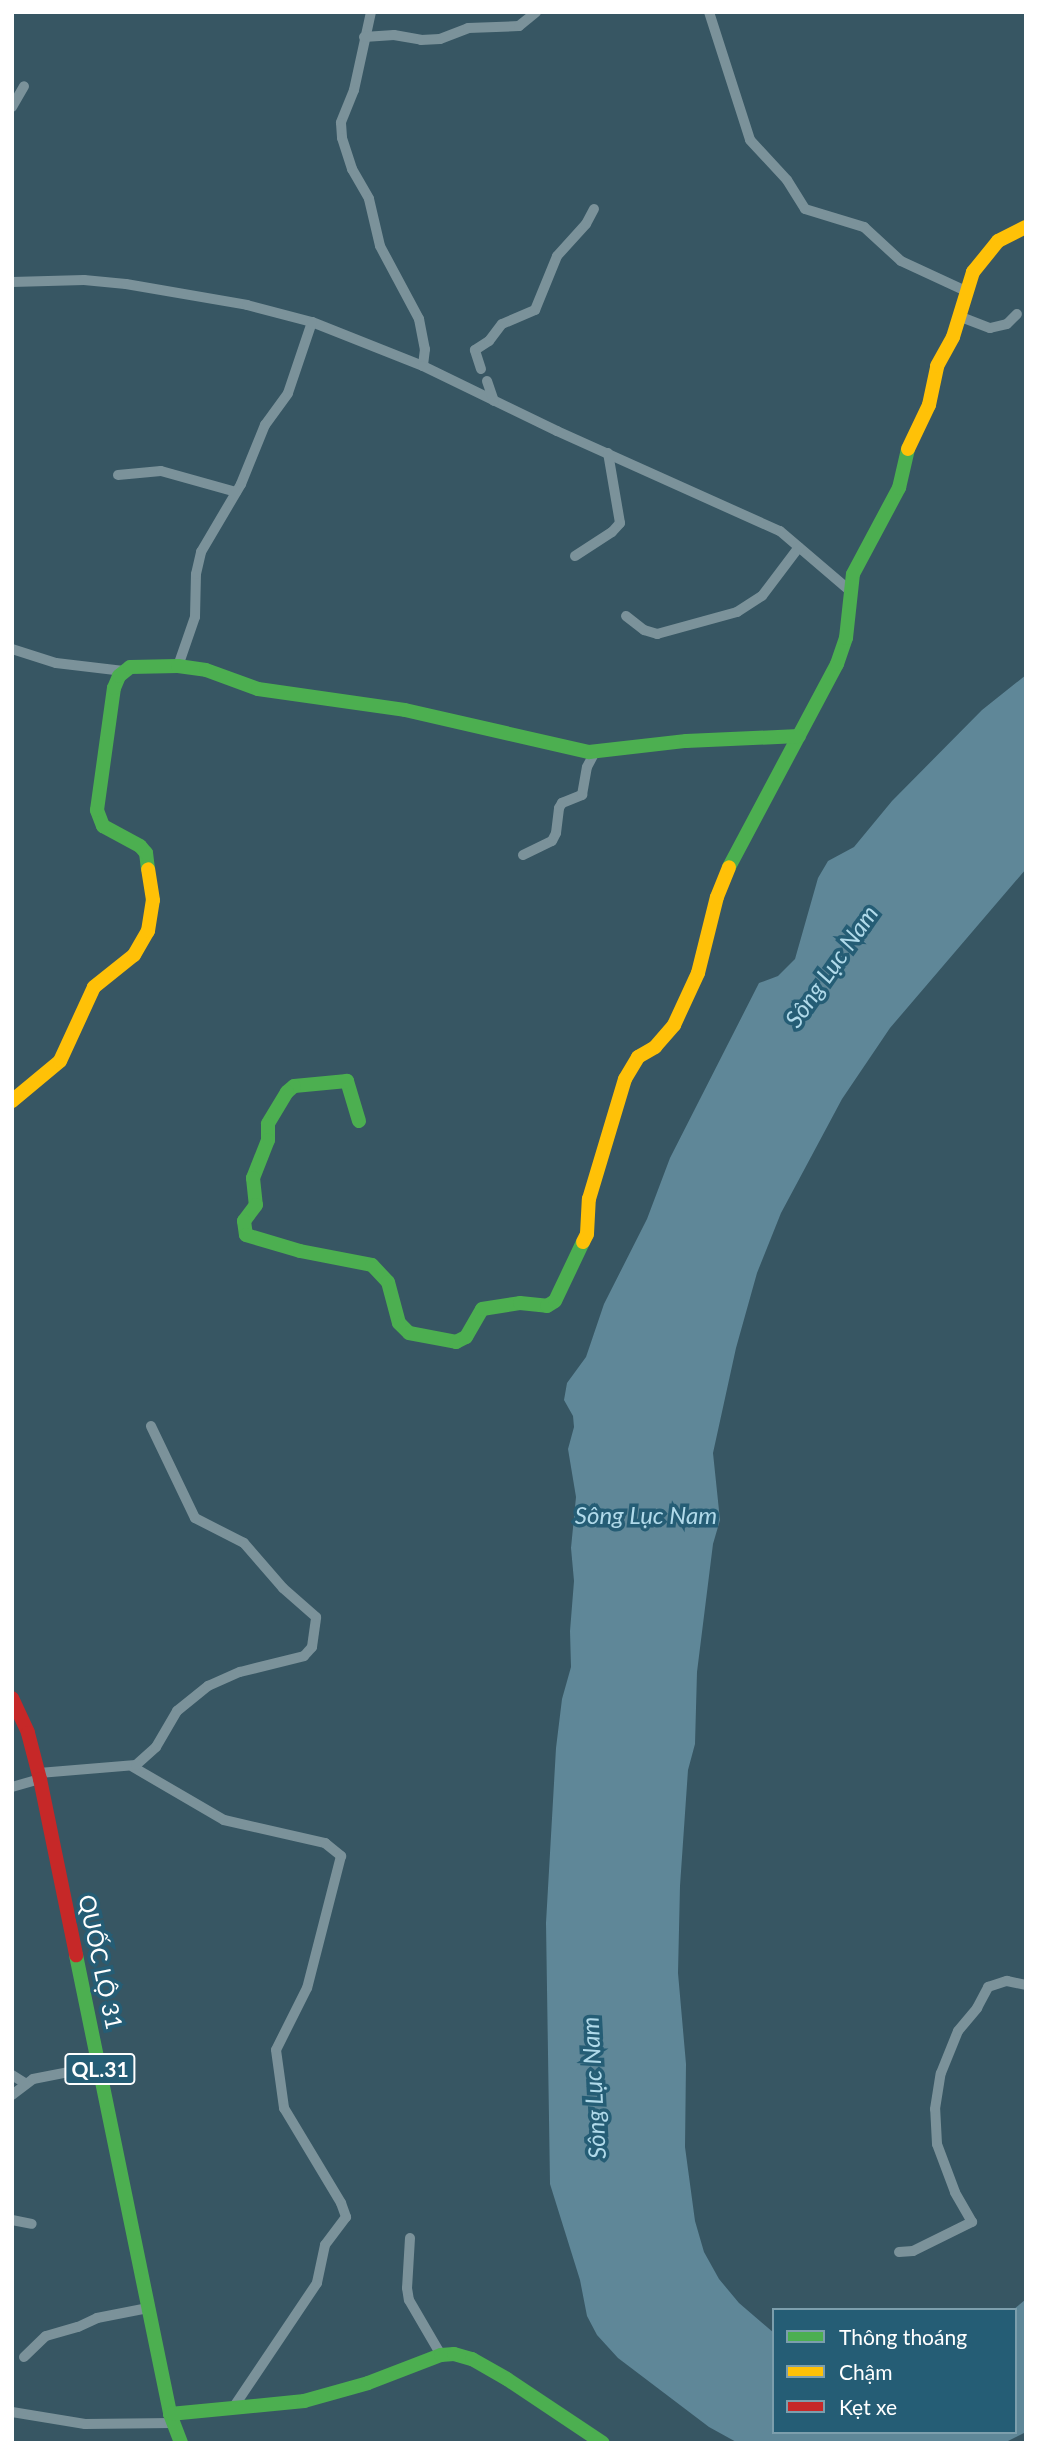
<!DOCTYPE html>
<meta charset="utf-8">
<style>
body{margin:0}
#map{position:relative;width:1038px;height:2455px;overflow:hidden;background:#375663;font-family:Lato,sans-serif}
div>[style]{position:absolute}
.water>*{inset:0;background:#5f8798}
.street>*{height:10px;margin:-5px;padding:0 5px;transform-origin:5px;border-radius:5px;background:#7b929a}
.fast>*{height:14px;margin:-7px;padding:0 7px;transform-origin:7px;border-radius:7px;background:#4caf50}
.slow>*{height:14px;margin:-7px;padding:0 7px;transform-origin:7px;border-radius:7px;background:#ffc107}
.jam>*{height:14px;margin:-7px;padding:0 7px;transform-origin:7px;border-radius:7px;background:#c62828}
span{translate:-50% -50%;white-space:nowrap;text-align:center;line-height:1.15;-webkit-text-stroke:7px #255d75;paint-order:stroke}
.shield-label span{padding:2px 5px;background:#255d75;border:2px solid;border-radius:5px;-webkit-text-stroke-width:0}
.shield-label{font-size:21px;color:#fff;font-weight:700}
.street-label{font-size:23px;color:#fff}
.water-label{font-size:24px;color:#b1daea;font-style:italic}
.frame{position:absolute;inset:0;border:14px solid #fff;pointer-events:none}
.legend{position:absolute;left:772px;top:2308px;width:245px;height:126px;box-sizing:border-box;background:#255d75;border:2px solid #7c9eac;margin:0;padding:9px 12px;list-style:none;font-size:21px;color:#fff}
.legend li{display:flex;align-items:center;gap:14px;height:35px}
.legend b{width:35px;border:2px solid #7c9eac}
</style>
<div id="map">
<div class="water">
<div style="clip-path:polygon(1026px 675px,1026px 869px,890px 1028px,842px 1099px,781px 1213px,757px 1273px,736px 1348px,713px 1453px,720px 1520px,713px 1544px,697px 1672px,695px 1744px,688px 1770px,680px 1886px,678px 1973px,686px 2064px,685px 2147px,695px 2221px,704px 2252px,719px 2279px,739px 2303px,774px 2333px,774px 2432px,1015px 2432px,1013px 2310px,1026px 2299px,1026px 2432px,1004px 2443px,738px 2443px,709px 2427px,618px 2358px,597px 2335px,587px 2316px,580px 2280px,550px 2184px,546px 1923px,556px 1748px,562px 1699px,571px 1667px,570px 1631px,574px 1581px,571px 1548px,576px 1497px,568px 1449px,574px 1427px,573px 1416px,564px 1400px,567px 1383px,586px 1357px,604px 1304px,647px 1219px,670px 1158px,759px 983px,778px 976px,795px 959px,818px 878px,828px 861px,854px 847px,892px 801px,982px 710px)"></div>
</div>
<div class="street">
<div style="left:371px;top:12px;width:80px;rotate:102.3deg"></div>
<div style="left:354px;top:90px;width:35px;rotate:112deg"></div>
<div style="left:341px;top:123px;width:15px;rotate:86deg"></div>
<div style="left:342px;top:138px;width:33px;rotate:72deg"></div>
<div style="left:352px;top:169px;width:34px;rotate:60deg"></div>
<div style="left:369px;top:199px;width:48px;rotate:76.8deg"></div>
<div style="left:380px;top:246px;width:83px;rotate:61.9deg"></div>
<div style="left:419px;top:319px;width:31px;rotate:79deg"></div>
<div style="left:425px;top:349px;width:17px;rotate:97deg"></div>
<div style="left:709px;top:12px;width:134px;rotate:72.2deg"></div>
<div style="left:750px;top:140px;width:54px;rotate:47.2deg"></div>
<div style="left:787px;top:180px;width:34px;rotate:58deg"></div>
<div style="left:805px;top:209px;width:62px;rotate:17deg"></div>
<div style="left:864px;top:227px;width:50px;rotate:42.6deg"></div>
<div style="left:901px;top:261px;width:72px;rotate:24.8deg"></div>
<div style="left:364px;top:37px;width:30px;rotate:-4deg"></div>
<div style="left:394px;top:35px;width:27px;rotate:10deg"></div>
<div style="left:421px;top:40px;width:19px;rotate:-3deg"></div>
<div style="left:440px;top:39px;width:30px;rotate:-21deg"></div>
<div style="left:468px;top:28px;width:51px;rotate:-2.2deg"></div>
<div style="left:519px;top:26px;width:22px;rotate:-39deg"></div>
<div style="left:12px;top:107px;width:24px;rotate:-60deg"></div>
<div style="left:12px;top:282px;width:72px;rotate:-1.6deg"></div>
<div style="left:84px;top:280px;width:42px;rotate:5.4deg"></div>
<div style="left:126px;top:284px;width:123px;rotate:9.8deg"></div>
<div style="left:247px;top:305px;width:67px;rotate:14.7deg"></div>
<div style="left:312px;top:322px;width:119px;rotate:21.6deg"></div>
<div style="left:423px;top:366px;width:149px;rotate:25.9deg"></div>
<div style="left:557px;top:431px;width:244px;rotate:24.2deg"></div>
<div style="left:780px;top:531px;width:91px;rotate:40.5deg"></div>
<div style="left:961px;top:317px;width:31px;rotate:21deg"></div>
<div style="left:990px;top:328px;width:17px;rotate:-13deg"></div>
<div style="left:1007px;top:324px;width:14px;rotate:-45deg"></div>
<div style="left:481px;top:369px;width:20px;rotate:-108deg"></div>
<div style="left:475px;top:350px;width:17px;rotate:-33deg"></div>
<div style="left:489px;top:341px;width:21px;rotate:-53deg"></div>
<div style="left:502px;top:324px;width:36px;rotate:-23deg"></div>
<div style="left:535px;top:310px;width:58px;rotate:-67.8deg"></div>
<div style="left:557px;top:256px;width:43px;rotate:-47.8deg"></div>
<div style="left:586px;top:224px;width:17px;rotate:-62deg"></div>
<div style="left:487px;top:381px;width:21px;rotate:71deg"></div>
<div style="left:118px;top:475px;width:43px;rotate:-5.3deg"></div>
<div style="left:161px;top:471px;width:78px;rotate:15.6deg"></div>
<div style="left:575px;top:556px;width:44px;rotate:-33deg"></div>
<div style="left:612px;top:532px;width:12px;rotate:-48deg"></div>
<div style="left:620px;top:523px;width:71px;rotate:-99.7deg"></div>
<div style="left:626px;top:616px;width:23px;rotate:38deg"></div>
<div style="left:644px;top:630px;width:14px;rotate:17deg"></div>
<div style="left:657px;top:634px;width:83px;rotate:-15.4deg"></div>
<div style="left:737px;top:612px;width:30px;rotate:-33deg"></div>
<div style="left:762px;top:596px;width:61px;rotate:-52.9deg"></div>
<div style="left:12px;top:649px;width:46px;rotate:17.7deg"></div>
<div style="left:56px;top:663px;width:68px;rotate:6.7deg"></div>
<div style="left:178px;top:666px;width:52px;rotate:-70.9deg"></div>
<div style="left:195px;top:617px;width:43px;rotate:-88.7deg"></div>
<div style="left:196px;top:574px;width:23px;rotate:-77deg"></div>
<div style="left:201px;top:552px;width:79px;rotate:-59.5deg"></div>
<div style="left:241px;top:484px;width:64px;rotate:-67.9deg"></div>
<div style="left:265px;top:425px;width:39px;rotate:-54deg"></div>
<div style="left:288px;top:393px;width:75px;rotate:-71.3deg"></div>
<div style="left:523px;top:855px;width:32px;rotate:-26deg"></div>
<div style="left:552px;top:841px;width:9px;rotate:-63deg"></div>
<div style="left:556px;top:833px;width:25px;rotate:-83deg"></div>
<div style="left:559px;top:808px;width:6px;rotate:-59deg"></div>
<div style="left:562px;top:803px;width:22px;rotate:-22deg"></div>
<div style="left:582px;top:795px;width:28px;rotate:-80deg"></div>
<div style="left:587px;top:767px;width:17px;rotate:-62deg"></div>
<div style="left:133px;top:1767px;width:105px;rotate:30.2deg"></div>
<div style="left:224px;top:1820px;width:104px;rotate:12.8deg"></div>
<div style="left:325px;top:1843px;width:21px;rotate:39deg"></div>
<div style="left:341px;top:1856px;width:136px;rotate:104.4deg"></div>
<div style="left:307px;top:1988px;width:69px;rotate:116.6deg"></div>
<div style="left:276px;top:2050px;width:59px;rotate:82.1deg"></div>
<div style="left:284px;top:2108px;width:111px;rotate:59deg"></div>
<div style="left:341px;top:2203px;width:15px;rotate:70deg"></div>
<div style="left:346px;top:2217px;width:35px;rotate:127deg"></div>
<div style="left:325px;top:2245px;width:39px;rotate:102deg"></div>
<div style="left:317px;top:2283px;width:151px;rotate:123.9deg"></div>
<div style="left:39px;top:1773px;width:97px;rotate:-4.7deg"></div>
<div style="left:136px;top:1765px;width:27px;rotate:-42deg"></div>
<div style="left:156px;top:1747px;width:42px;rotate:-59.7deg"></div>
<div style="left:177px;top:1711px;width:40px;rotate:-39deg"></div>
<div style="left:208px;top:1686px;width:35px;rotate:-24deg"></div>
<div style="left:240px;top:1672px;width:66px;rotate:-14deg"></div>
<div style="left:304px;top:1656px;width:12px;rotate:-48deg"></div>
<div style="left:312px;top:1647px;width:30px;rotate:-82deg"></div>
<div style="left:316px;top:1617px;width:44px;rotate:-138.7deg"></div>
<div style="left:283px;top:1588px;width:60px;rotate:-130.9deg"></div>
<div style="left:244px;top:1543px;width:55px;rotate:-153deg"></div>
<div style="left:195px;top:1518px;width:102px;rotate:-115.6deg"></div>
<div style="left:12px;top:1787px;width:29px;rotate:-16deg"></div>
<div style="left:12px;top:2075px;width:15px;rotate:32deg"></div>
<div style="left:12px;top:2095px;width:26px;rotate:-37deg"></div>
<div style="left:33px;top:2079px;width:67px;rotate:-11.1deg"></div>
<div style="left:12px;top:2220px;width:20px;rotate:11deg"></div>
<div style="left:410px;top:2238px;width:50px;rotate:93.4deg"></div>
<div style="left:407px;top:2288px;width:12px;rotate:81deg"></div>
<div style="left:409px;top:2300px;width:64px;rotate:59.8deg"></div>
<div style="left:899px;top:2252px;width:14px;rotate:-4deg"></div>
<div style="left:913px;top:2251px;width:66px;rotate:-26.2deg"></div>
<div style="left:972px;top:2222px;width:34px;rotate:-120deg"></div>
<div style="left:955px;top:2192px;width:51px;rotate:-110.6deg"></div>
<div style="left:937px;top:2144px;width:35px;rotate:-93deg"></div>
<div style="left:935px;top:2109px;width:36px;rotate:-81deg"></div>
<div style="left:941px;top:2073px;width:45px;rotate:-68deg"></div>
<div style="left:958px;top:2031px;width:30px;rotate:-50deg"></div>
<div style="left:977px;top:2008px;width:24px;rotate:-62deg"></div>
<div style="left:988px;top:1987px;width:20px;rotate:-18deg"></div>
<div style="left:1007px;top:1981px;width:19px;rotate:12deg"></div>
<div style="left:24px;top:2357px;width:30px;rotate:-44deg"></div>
<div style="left:46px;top:2336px;width:33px;rotate:-16deg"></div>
<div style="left:78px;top:2327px;width:21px;rotate:-25deg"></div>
<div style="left:97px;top:2318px;width:52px;rotate:-11.1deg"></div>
<div style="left:12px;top:2412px;width:74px;rotate:9.3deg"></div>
<div style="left:85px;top:2424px;width:88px;rotate:-0.7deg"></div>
</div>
<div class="fast">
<div style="left:729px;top:867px;width:230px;rotate:-62deg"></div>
<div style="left:837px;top:664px;width:28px;rotate:-71deg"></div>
<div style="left:846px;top:638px;width:64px;rotate:-83.8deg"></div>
<div style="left:853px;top:574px;width:98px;rotate:-61.9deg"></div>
<div style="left:899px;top:488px;width:40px;rotate:-77deg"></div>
<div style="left:148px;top:869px;width:16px;rotate:-97deg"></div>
<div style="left:146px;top:853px;width:9px;rotate:-131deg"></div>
<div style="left:140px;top:846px;width:42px;rotate:-151.6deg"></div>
<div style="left:103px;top:826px;width:17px;rotate:-111deg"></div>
<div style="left:97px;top:810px;width:123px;rotate:-82.1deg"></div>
<div style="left:114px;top:688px;width:13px;rotate:-67deg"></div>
<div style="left:119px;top:676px;width:14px;rotate:-39deg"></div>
<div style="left:130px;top:667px;width:48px;rotate:-1.2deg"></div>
<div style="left:178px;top:666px;width:28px;rotate:8deg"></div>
<div style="left:206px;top:670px;width:55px;rotate:20.1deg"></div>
<div style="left:258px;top:689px;width:148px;rotate:8.1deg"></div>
<div style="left:405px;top:710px;width:189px;rotate:12.9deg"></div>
<div style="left:589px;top:752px;width:98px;rotate:-6.5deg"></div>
<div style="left:686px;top:741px;width:113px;rotate:-2.5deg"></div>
<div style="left:359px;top:1121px;width:42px;rotate:-106.7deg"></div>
<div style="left:347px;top:1081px;width:53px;rotate:174.6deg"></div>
<div style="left:294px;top:1086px;width:9px;rotate:139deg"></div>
<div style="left:287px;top:1092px;width:37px;rotate:121deg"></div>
<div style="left:268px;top:1124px;width:16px;rotate:90deg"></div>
<div style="left:268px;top:1140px;width:41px;rotate:111.5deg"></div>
<div style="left:253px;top:1178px;width:27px;rotate:84deg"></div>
<div style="left:256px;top:1205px;width:20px;rotate:127deg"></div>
<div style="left:244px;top:1221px;width:14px;rotate:82deg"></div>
<div style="left:246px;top:1235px;width:56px;rotate:16.5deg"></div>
<div style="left:300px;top:1251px;width:73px;rotate:11deg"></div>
<div style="left:372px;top:1265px;width:23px;rotate:47deg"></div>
<div style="left:388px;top:1282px;width:42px;rotate:75deg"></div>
<div style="left:399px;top:1323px;width:14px;rotate:45deg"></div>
<div style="left:409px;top:1333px;width:48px;rotate:10.8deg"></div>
<div style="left:456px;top:1342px;width:11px;rotate:-27deg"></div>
<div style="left:466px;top:1337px;width:32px;rotate:-60deg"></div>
<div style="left:482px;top:1309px;width:38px;rotate:-9deg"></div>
<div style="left:520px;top:1303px;width:27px;rotate:6deg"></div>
<div style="left:547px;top:1306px;width:9px;rotate:-32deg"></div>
<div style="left:555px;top:1301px;width:65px;rotate:-64.6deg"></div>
<div style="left:76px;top:1955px;width:469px;rotate:78.4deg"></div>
<div style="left:170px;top:2414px;width:31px;rotate:69deg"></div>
<div style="left:170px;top:2414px;width:135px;rotate:-5.5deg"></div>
<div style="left:304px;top:2401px;width:66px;rotate:-15.7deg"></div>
<div style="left:368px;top:2383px;width:78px;rotate:-21deg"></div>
<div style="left:441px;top:2355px;width:13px;rotate:-4deg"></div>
<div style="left:454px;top:2354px;width:19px;rotate:16deg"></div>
<div style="left:472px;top:2359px;width:40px;rotate:29.7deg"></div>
<div style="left:507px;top:2379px;width:115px;rotate:33.7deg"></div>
</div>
<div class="slow">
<div style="left:908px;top:449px;width:49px;rotate:-64.5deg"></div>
<div style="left:929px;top:405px;width:40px;rotate:-78deg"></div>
<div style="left:937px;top:366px;width:33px;rotate:-61deg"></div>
<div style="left:953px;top:337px;width:68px;rotate:-72.9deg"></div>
<div style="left:973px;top:272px;width:40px;rotate:-51deg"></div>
<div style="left:998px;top:241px;width:31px;rotate:-27deg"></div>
<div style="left:12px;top:1101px;width:62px;rotate:-39.8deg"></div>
<div style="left:60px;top:1061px;width:81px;rotate:-65.3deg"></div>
<div style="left:94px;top:987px;width:51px;rotate:-38.7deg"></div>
<div style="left:134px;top:955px;width:28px;rotate:-60deg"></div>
<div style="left:148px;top:931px;width:31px;rotate:-81deg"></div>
<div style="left:153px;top:900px;width:31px;rotate:-99deg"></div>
<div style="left:583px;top:1242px;width:9px;rotate:-63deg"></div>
<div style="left:587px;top:1234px;width:35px;rotate:-87deg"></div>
<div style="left:589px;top:1199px;width:125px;rotate:-73.3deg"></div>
<div style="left:625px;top:1079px;width:26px;rotate:-59deg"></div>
<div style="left:638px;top:1057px;width:20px;rotate:-30deg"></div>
<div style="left:655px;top:1047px;width:29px;rotate:-49deg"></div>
<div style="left:674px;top:1025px;width:57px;rotate:-65.2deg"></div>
<div style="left:698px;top:973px;width:78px;rotate:-76deg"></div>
<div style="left:717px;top:897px;width:32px;rotate:-68deg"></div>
</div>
<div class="jam">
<div style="left:12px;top:1698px;width:38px;rotate:65deg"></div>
<div style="left:28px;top:1733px;width:48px;rotate:75.4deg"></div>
<div style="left:40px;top:1779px;width:180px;rotate:78.4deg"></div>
</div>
<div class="shield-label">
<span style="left:100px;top:2069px">QL.31</span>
</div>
<div class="street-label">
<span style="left:101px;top:1962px;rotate:78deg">QUỐC LỘ 31</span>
</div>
<div class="water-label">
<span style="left:831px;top:966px;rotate:-55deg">Sông Lục Nam</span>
<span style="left:646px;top:1515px">Sông Lục Nam</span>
<span style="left:593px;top:2088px;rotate:-93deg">Sông Lục Nam</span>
</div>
<div class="frame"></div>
<ul class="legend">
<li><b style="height:9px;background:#4caf50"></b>Thông thoáng</li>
<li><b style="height:9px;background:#ffc107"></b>Chậm</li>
<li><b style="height:9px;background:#c62828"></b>Kẹt xe</li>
</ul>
</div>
